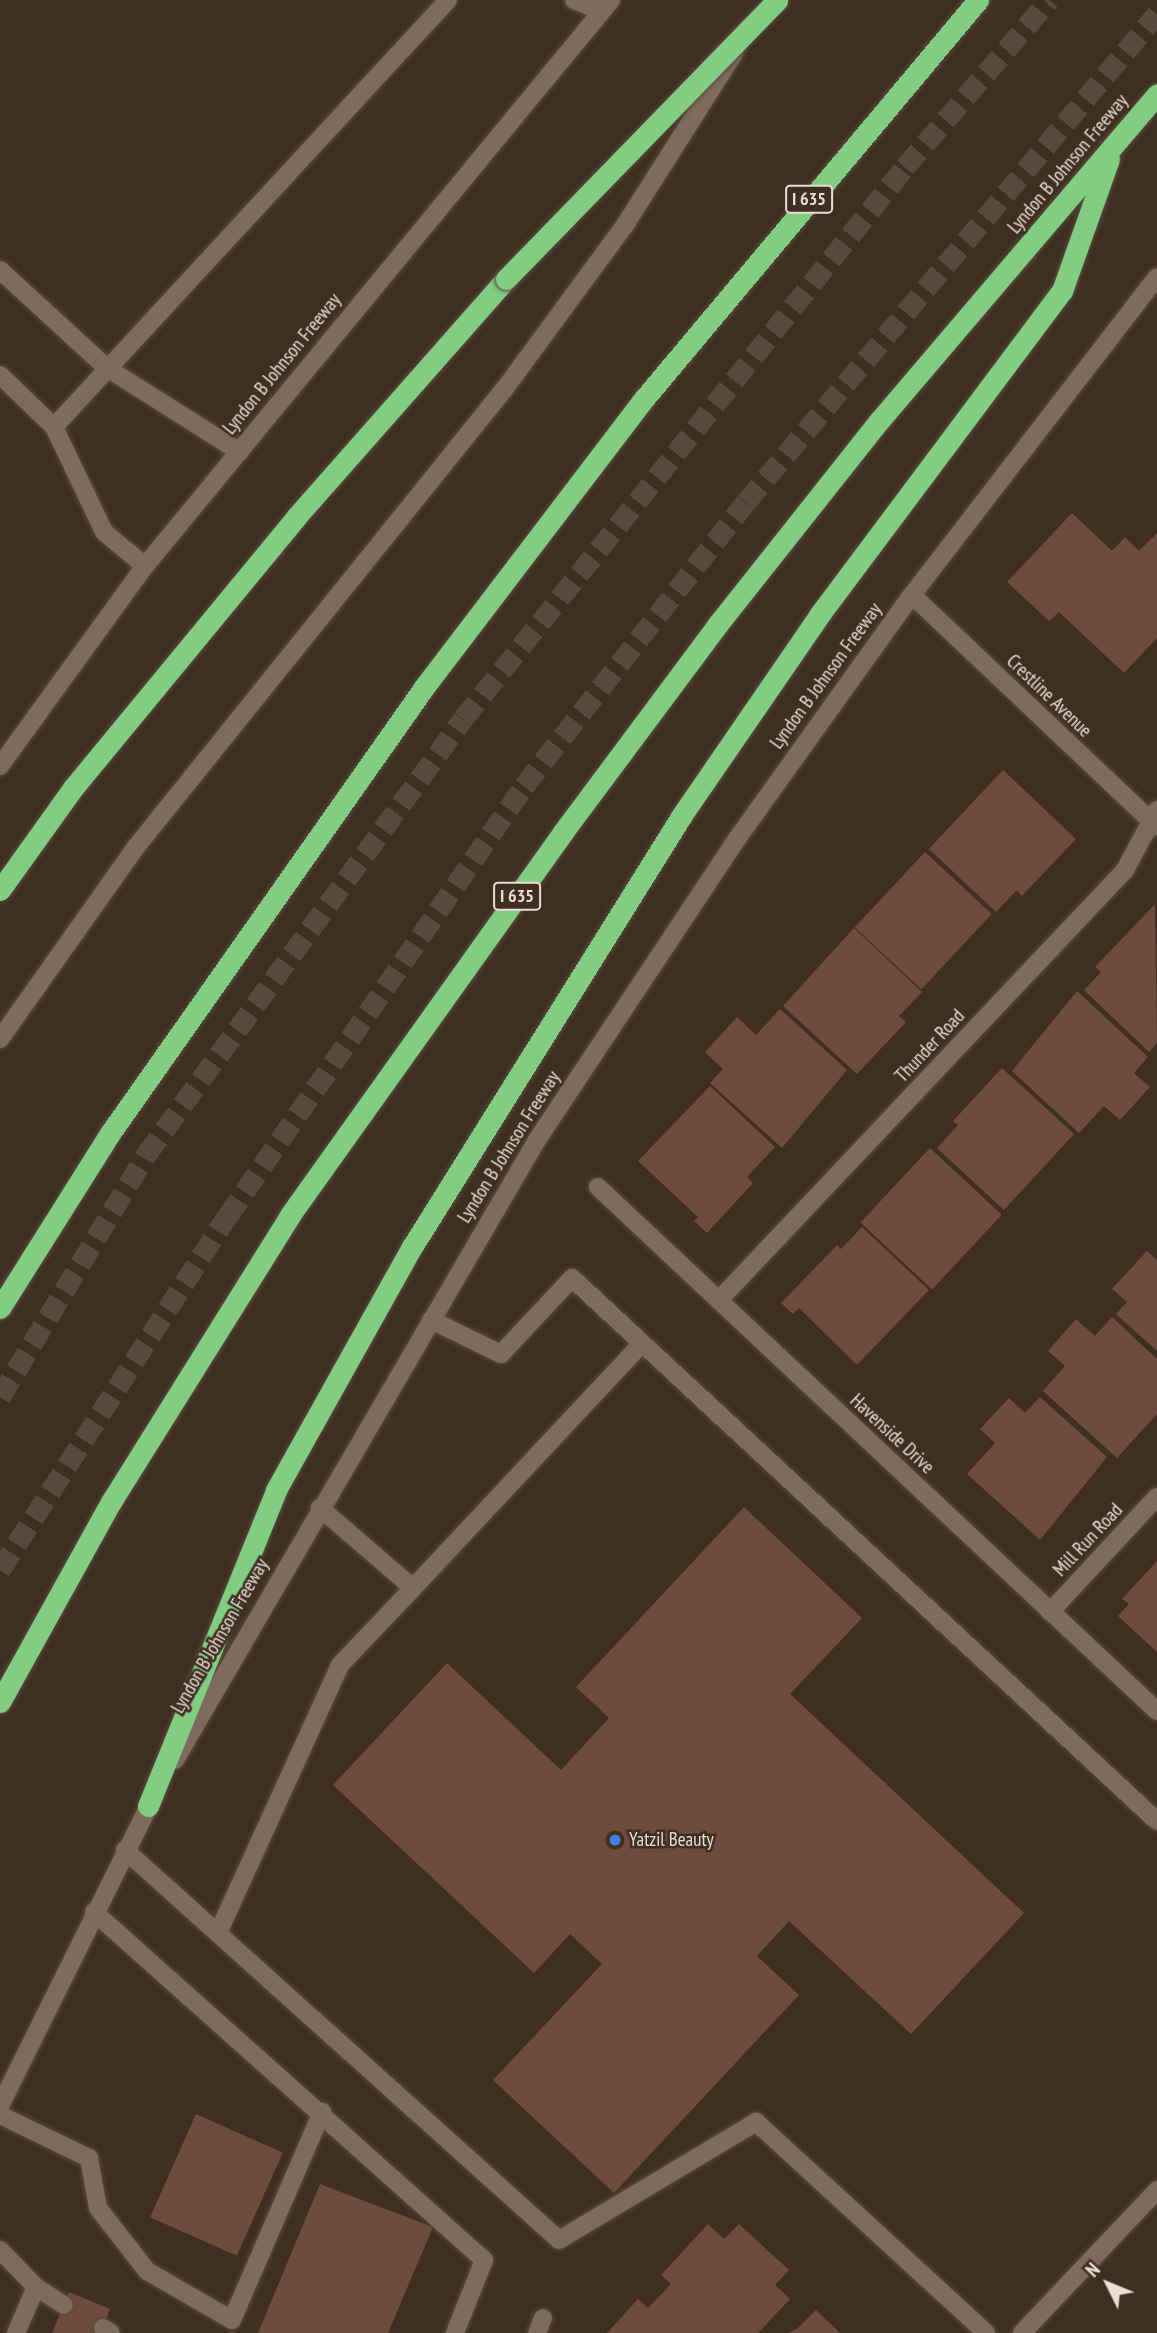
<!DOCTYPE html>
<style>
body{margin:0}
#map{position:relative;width:1157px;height:2333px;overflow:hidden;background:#3f2f21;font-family:"PT Sans Narrow",sans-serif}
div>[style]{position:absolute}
.building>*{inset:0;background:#6f4b3c;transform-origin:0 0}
.motorway-tunnel>*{height:21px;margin-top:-10.5px;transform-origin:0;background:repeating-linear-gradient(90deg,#58493c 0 21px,transparent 0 31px)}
.roads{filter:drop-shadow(0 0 2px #584b3e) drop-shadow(0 0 2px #584b3e)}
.service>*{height:18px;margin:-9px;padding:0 9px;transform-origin:9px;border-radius:9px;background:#7d6b5b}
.minor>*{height:18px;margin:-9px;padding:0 9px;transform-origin:9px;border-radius:9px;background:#7d6b5b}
.secondary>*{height:18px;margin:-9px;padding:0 9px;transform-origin:9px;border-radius:9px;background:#7d6b5b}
.motorway>*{height:21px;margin:-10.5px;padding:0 10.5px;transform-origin:10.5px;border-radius:10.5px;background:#81ce82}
.bridges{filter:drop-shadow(0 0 2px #584b3e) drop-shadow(0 0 2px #584b3e)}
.motorway-bridge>*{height:21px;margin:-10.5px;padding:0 10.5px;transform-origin:10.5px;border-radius:10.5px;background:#81ce82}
.dots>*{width:19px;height:19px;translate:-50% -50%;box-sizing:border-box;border:4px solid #3f2f21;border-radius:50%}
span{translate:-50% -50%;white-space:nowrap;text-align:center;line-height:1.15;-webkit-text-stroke:5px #3f2f21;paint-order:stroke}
.shield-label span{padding:2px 5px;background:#3f2f21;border:2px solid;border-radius:5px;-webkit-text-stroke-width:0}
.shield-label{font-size:18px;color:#e8ded5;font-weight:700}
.street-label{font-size:19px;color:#e8ded5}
.poi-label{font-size:19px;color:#e8ded5}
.left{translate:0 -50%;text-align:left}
.north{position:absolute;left:1073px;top:2249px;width:70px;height:70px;-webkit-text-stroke:5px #3f2f21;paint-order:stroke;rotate:313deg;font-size:19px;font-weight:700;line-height:28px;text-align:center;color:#e8ded5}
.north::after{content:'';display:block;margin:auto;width:24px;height:32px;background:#e8ded5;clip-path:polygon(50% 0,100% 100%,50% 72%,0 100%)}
</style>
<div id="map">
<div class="building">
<div style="clip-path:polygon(1072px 513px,1112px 551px,1125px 537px,1139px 551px,1157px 533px,1157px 638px,1124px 673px,1059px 612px,1049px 621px,1007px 582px)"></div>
<div style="clip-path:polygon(1003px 770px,1076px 839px,1022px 896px,1017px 890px,996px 912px,929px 849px)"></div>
<div style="left:925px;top:852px;width:91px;height:103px;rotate:43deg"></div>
<div style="clip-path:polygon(1155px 904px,1157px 1043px,1149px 1052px,1084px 990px,1101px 972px,1095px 967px)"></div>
<div style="clip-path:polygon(854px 928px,922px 992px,899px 1016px,906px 1022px,857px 1074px,783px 1006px)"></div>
<div style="clip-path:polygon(1077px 991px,1148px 1057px,1134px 1073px,1150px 1087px,1120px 1120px,1104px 1106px,1079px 1133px,1012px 1071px)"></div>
<div style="clip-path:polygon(780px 1009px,847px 1070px,782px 1148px,710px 1083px,723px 1069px,705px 1052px,737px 1017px,756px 1035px)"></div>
<div style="clip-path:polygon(1002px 1068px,1074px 1134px,1004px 1210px,937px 1148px,958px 1125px,953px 1121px)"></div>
<div style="clip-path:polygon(710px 1086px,775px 1147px,747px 1177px,753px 1183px,707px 1233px,694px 1221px,698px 1217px,638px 1161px)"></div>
<div style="left:930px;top:1148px;width:98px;height:102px;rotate:43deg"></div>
<div style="clip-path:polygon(862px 1227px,929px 1290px,857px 1365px,799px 1308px,793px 1314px,781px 1303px,837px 1245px,841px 1249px)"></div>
<div style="clip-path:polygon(1147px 1251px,1157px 1260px,1157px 1351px,1116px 1314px,1127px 1302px,1112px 1289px)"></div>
<div style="clip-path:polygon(1112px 1317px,1157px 1359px,1157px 1414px,1117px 1458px,1043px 1391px,1065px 1366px,1048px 1351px,1076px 1319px,1095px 1336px)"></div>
<div style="clip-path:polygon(1040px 1397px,1107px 1457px,1040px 1540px,967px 1474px,995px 1443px,980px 1429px,1009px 1398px,1025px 1413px)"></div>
<div style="clip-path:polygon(744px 1507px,862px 1618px,790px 1694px,1024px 1913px,911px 2034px,789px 1921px,757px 1956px,799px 1995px,614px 2193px,493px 2080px,602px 1964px,570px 1934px,534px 1973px,333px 1785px,447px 1663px,561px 1770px,609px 1718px,576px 1687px)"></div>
<div style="clip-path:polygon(1157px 1561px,1157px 1652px,1118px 1616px,1129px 1604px,1122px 1599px)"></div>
<div style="left:196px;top:2114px;width:95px;height:113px;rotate:24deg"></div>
<div style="clip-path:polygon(320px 2184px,433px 2227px,388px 2333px,258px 2333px)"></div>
<div style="clip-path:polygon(708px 2224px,724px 2239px,739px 2224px,789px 2270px,775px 2285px,790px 2299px,758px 2333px,607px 2333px,638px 2299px,648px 2308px,671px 2284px,661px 2275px)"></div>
<div style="clip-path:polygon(69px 2292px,110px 2309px,100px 2333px,52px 2333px)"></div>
<div style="clip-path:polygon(816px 2310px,840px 2333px,788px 2333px,798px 2328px)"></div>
</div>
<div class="motorway-tunnel">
<div style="left:0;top:1397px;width:283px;rotate:-58.9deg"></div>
<div style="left:146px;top:1155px;width:539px;rotate:-53.98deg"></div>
<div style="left:463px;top:719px;width:707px;rotate:-51.31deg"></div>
<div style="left:905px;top:167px;width:221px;rotate:-49.2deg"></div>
<div style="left:0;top:1570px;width:420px;rotate:-57.3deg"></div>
<div style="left:227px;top:1217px;width:523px;rotate:-55.43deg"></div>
<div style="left:524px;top:786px;width:360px;rotate:-52deg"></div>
<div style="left:746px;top:502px;width:638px;rotate:-49.9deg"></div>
</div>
<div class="roads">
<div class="service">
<div style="left:574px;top:0;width:29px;rotate:22deg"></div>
<div style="left:0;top:270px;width:145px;rotate:42.5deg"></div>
<div style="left:107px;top:368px;width:157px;rotate:32.3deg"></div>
<div style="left:0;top:375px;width:75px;rotate:43.9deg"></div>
<div style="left:54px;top:427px;width:116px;rotate:64.5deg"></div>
<div style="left:104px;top:532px;width:53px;rotate:39.7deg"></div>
<div style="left:54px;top:427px;width:581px;rotate:-47.3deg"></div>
<div style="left:431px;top:1320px;width:78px;rotate:25.9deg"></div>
<div style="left:501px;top:1354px;width:104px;rotate:-46.9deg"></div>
<div style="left:572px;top:1278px;width:798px;rotate:42.87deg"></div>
<div style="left:413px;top:1588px;width:335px;rotate:-46.9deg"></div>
<div style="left:125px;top:1850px;width:583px;rotate:41.94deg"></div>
<div style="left:559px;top:2240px;width:230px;rotate:-30.9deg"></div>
<div style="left:756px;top:2122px;width:312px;rotate:42.5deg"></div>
<div style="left:94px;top:1912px;width:523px;rotate:41.74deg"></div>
<div style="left:484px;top:2260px;width:79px;rotate:111.7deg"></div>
<div style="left:218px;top:1933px;width:294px;rotate:-65.5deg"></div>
<div style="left:340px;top:1665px;width:106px;rotate:-46.5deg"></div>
<div style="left:413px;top:1588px;width:123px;rotate:-139.3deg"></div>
<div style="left:0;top:2115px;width:99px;rotate:25.8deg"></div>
<div style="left:89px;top:2158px;width:51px;rotate:79.8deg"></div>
<div style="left:98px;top:2208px;width:80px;rotate:52.1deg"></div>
<div style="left:147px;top:2271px;width:98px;rotate:30deg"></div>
<div style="left:232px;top:2320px;width:227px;rotate:-66.6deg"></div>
<div style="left:0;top:2250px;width:52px;rotate:45.8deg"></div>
<div style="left:36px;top:2287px;width:33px;rotate:33deg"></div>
<div style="left:103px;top:2328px;width:9px;rotate:32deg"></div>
<div style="left:16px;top:2333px;width:50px;rotate:-66.5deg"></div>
<div style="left:537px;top:2333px;width:16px;rotate:-68deg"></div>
<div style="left:1022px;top:2333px;width:197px;rotate:-46.6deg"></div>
</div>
<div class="minor">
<div style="left:912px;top:595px;width:337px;rotate:43.4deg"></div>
<div style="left:598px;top:1187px;width:766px;rotate:43.15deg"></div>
<div style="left:719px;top:1300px;width:591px;rotate:-46.64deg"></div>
<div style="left:1125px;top:870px;width:68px;rotate:-61.9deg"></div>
<div style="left:1050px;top:1612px;width:157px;rotate:-47.1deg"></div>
</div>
<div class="secondary">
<div style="left:0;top:766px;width:247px;rotate:-54.1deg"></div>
<div style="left:145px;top:566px;width:733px;rotate:-50.53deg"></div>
<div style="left:0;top:1039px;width:235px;rotate:-54.7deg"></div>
<div style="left:136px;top:847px;width:590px;rotate:-51.19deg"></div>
<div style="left:506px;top:387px;width:201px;rotate:-53.7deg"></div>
<div style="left:625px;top:225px;width:204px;rotate:-57.6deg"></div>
<div style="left:175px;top:1760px;width:718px;rotate:-59.72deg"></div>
<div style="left:537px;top:1140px;width:361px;rotate:-56.4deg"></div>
<div style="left:737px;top:839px;width:300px;rotate:-54.4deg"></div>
<div style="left:912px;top:595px;width:401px;rotate:-52.4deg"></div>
<div style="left:0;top:2106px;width:346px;rotate:-63.6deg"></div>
</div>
<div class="motorway">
<div style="left:0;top:890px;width:125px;rotate:-54.4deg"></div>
<div style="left:73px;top:788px;width:352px;rotate:-50.5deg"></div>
<div style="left:297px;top:516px;width:316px;rotate:-48.6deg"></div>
<div style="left:0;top:1308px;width:208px;rotate:-57.8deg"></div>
<div style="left:111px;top:1132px;width:545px;rotate:-54.85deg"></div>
<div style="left:425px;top:686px;width:360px;rotate:-52.7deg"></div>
<div style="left:643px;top:400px;width:522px;rotate:-50.05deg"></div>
<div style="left:0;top:1702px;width:229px;rotate:-61deg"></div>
<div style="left:111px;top:1502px;width:338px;rotate:-58deg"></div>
<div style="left:290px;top:1215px;width:470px;rotate:-54.5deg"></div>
<div style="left:563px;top:832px;width:259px;rotate:-53.3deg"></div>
<div style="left:718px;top:624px;width:259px;rotate:-51.6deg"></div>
<div style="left:879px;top:421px;width:429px;rotate:-49.6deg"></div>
<div style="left:148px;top:1806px;width:341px;rotate:-67.9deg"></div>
<div style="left:276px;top:1490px;width:278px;rotate:-60.8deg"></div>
<div style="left:412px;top:1247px;width:509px;rotate:-57.99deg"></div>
<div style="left:682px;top:815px;width:244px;rotate:-55.5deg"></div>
<div style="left:820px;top:614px;width:404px;rotate:-53.2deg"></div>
<div style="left:1062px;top:291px;width:140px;rotate:-70.4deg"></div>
</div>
</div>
<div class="bridges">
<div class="motorway-bridge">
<div style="left:506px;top:279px;width:389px;rotate:-45.8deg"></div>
</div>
</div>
<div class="dots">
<div style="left:615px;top:1840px;background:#3f7fe0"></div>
</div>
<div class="shield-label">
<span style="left:809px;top:199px">I 635</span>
<span style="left:517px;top:896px">I 635</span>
</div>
<div class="street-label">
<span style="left:1068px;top:164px;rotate:-50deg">Lyndon B Johnson Freeway</span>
<span style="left:282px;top:364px;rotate:-51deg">Lyndon B Johnson Freeway</span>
<span style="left:826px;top:676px;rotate:-54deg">Lyndon B Johnson Freeway</span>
<span style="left:1049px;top:696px;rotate:44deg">Crestline Avenue</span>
<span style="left:930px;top:1046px;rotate:-47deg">Thunder Road</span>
<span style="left:509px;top:1147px;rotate:-58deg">Lyndon B Johnson Freeway</span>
<span style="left:892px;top:1434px;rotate:43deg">Havenside Drive</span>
<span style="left:1088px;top:1540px;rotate:-47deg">Mill Run Road</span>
<span style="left:220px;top:1636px;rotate:-60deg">Lyndon B Johnson Freeway</span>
</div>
<div class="poi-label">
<span class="left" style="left:629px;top:1840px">Yatzil Beauty</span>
</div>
<div class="north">N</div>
</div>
